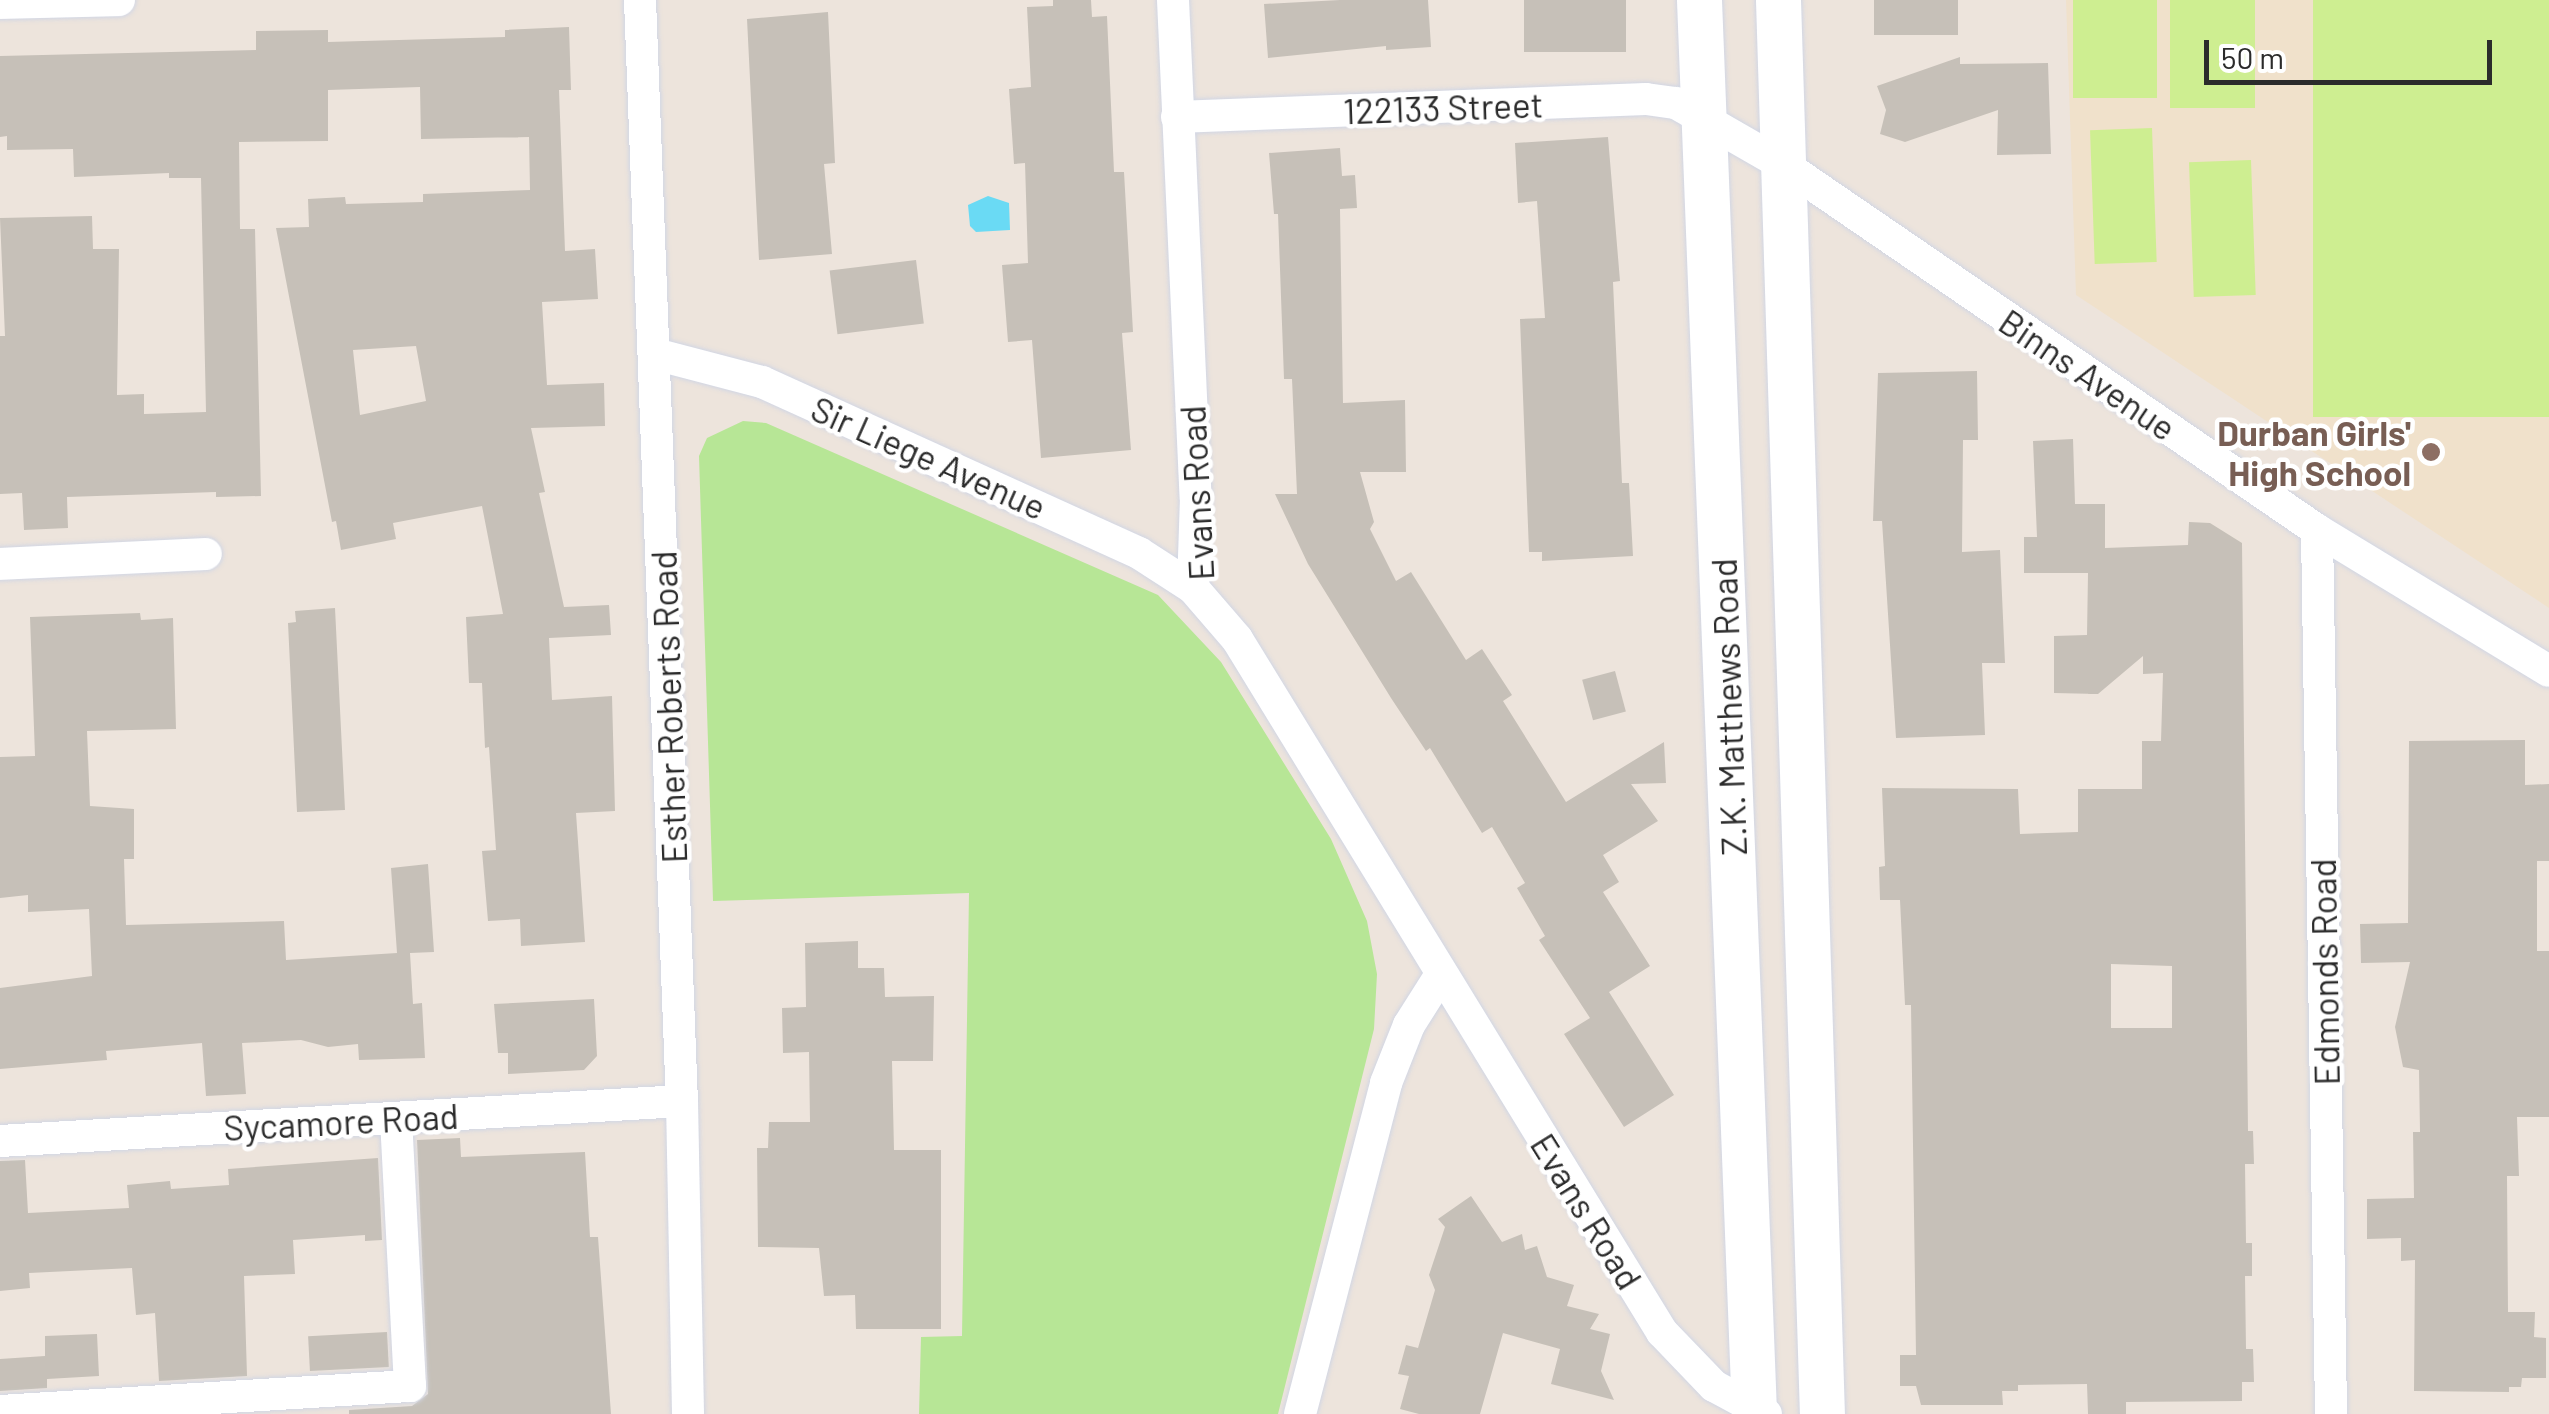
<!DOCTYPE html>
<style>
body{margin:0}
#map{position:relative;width:2549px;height:1414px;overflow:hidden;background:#ede4dc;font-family:Barlow,sans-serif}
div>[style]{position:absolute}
.education>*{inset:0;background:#f0e1cb}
.green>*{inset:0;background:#b7e696}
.pitch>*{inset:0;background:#ceee91;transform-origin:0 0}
.water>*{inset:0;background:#6adaf4}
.building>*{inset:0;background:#c6c0b8;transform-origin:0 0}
.roads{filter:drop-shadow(0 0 2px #d1d6e4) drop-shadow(0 0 2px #d1d6e4)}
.street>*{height:32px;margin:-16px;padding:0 16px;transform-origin:16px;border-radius:16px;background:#fff}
.secondary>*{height:45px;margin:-22.5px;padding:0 22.5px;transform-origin:22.5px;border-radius:22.5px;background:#fff}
.dots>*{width:28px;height:28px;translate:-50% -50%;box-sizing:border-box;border:5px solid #fff;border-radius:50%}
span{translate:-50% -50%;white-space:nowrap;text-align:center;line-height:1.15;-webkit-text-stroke:9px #fff;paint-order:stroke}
.street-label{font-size:35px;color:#2b2b2b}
.education-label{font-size:35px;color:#785e54;font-weight:700}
.right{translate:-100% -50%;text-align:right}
.scale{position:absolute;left:2204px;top:40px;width:288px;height:45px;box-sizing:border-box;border:5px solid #2b2b2b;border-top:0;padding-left:12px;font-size:30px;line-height:35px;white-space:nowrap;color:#2b2b2b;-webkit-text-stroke:8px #fff;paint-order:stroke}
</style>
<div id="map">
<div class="education">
<div style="clip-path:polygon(2066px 0,2549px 0,2549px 608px,2076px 295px)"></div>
</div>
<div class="green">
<div style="clip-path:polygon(743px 421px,766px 423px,1158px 595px,1221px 662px,1331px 839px,1367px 921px,1377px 974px,1374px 1029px,1278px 1414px,919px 1414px,921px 1337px,962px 1336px,969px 893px,713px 901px,699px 456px,707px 438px)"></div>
</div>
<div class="pitch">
<div style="left:2073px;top:0;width:84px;height:98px"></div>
<div style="left:2170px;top:0;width:85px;height:108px"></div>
<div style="left:2313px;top:0;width:236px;height:417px"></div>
<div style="left:2152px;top:128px;width:134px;height:62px;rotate:88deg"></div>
<div style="left:2251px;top:160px;width:135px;height:62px;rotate:88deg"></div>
</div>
<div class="water">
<div style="clip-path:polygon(988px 196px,1009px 203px,1010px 230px,976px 232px,970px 226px,968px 205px)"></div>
</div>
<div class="building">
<div style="clip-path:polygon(1053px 0,1091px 0,1092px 17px,1107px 16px,1114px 172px,1124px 172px,1133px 332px,1122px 333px,1131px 450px,1041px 458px,1032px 340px,1008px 342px,1002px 265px,1028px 263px,1025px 163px,1014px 164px,1009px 89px,1031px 87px,1027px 7px,1053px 6px)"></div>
<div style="clip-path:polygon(1340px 0,1428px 0,1431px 47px,1386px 50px,1386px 46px,1268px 58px,1264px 4px)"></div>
<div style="left:1524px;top:0;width:102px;height:52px"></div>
<div style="left:1874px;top:0;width:84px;height:35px"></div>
<div style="clip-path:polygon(828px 12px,835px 163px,824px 164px,832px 254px,759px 260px,747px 19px)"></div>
<div style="clip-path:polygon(evenodd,569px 27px,571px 90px,559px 90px,565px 251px,595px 249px,598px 299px,542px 302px,547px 385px,604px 383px,605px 426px,531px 428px,545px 492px,539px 493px,564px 607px,609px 605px,611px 635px,549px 638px,552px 700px,612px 696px,615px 811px,576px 813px,585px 942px,521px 946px,520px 919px,488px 921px,482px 851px,496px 850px,489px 747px,485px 748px,482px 683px,469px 683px,466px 617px,503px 614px,482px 506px,393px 523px,396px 539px,341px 550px,336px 521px,332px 522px,276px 228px,309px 227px,308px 199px,345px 197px,346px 204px,423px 202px,423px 194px,530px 190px,529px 137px,421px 139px,420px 87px,328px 90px,328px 141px,239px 142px,240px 229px,255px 229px,261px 496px,216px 497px,216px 492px,67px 497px,68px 528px,24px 530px,22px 493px,0 494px,0 336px,5px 336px,0 218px,92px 216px,93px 249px,119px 249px,117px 395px,144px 394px,144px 414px,206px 412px,201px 178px,169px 178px,169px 173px,74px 177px,73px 149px,7px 150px,7px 136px,0 137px,0 56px,256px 50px,256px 31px,328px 30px,328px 42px,505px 37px,505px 30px,569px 27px,416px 346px,426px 401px,360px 415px,353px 350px,416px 346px)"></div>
<div style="clip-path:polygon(1960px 57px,1960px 64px,2048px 63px,2051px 154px,1997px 155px,1998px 110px,1905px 142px,1880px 134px,1886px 110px,1877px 86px)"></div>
<div style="clip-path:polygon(1608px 137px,1620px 281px,1613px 282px,1622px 483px,1629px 483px,1633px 556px,1542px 561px,1542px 552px,1529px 552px,1520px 319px,1545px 318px,1537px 201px,1518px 203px,1515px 143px)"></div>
<div style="clip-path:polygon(1340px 148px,1342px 176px,1355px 175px,1357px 208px,1340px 209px,1343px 403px,1405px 400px,1406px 472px,1360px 472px,1374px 522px,1370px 529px,1396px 581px,1411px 572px,1466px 660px,1482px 649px,1512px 695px,1503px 701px,1566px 802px,1664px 742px,1666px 783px,1631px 784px,1658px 821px,1603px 855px,1619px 882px,1603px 892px,1650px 966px,1609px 992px,1674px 1095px,1624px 1127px,1564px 1034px,1590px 1018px,1539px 940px,1545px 936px,1517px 888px,1525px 883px,1492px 827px,1482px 833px,1430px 748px,1426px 751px,1391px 698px,1308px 564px,1275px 494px,1297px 494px,1292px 379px,1284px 379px,1278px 214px,1274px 214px,1269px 153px)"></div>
<div style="left:916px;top:260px;width:64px;height:87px;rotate:83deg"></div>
<div style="clip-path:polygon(1977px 371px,1978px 440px,1963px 440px,1962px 552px,2000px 550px,2005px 663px,1982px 663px,1985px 735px,1896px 738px,1882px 521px,1873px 521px,1878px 373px)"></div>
<div style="clip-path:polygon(evenodd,2073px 439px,2075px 504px,2105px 504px,2105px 548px,2188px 545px,2189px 522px,2210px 523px,2242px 543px,2248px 1131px,2253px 1131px,2254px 1164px,2245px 1164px,2246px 1243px,2252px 1243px,2252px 1276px,2245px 1276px,2246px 1349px,2253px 1349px,2254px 1382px,2242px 1382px,2242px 1401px,2126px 1402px,2126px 1414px,2088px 1414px,2087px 1384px,2018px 1385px,2018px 1391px,2002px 1391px,2003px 1405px,1921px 1405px,1916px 1386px,1900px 1386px,1900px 1355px,1916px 1355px,1911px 1005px,1905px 1005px,1900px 900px,1880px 900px,1879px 867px,1885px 866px,1882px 788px,2018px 789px,2020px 834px,2078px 832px,2078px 789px,2142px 789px,2142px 741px,2161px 741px,2163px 673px,2143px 674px,2143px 656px,2098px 694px,2054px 693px,2054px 636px,2087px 635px,2088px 573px,2024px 573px,2024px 537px,2037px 537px,2033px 441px,2073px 439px,2111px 964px,2172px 966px,2172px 1028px,2111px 1028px,2111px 964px)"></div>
<div style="clip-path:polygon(335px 608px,345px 810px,297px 812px,288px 623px,296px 622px,295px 611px)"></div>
<div style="clip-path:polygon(140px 613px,141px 620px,173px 618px,176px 729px,87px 731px,90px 806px,134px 809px,134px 859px,124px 859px,126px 925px,284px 921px,286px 960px,397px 953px,391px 868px,428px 864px,434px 952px,410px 953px,413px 1004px,422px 1003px,425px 1058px,359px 1060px,358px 1044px,328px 1047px,301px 1040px,242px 1043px,246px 1094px,206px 1096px,202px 1043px,106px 1051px,107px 1060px,0 1069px,0 988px,92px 976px,89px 909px,28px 912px,28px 895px,0 898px,0 757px,35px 756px,30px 617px)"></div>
<div style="left:1615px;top:671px;width:42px;height:34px;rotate:75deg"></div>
<div style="clip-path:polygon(2525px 740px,2525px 785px,2549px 784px,2549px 861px,2537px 861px,2537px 951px,2549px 951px,2549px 1117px,2517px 1117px,2519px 1176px,2507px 1176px,2508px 1312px,2535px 1312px,2534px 1337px,2546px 1338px,2546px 1378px,2522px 1378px,2521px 1387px,2509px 1387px,2509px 1392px,2414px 1391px,2415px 1260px,2401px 1261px,2401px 1238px,2367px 1239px,2367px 1199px,2414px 1198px,2413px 1132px,2420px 1132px,2419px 1070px,2403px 1067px,2395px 1027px,2410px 962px,2361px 963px,2360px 924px,2408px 923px,2409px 741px)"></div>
<div style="clip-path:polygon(858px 941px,858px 968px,884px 968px,885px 997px,934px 996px,933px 1061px,892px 1061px,894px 1150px,941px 1150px,941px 1329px,856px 1329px,855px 1295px,824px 1296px,819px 1248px,758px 1247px,757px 1148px,768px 1148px,769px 1122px,810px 1122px,809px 1052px,783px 1053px,782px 1008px,806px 1007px,805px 943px)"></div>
<div style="clip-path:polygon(594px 999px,597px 1056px,584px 1070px,508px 1074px,508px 1053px,498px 1053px,494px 1004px)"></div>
<div style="clip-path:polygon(460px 1138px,461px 1157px,585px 1152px,590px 1237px,598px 1237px,611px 1414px,349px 1414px,349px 1410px,412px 1406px,428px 1394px,417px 1140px)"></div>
<div style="clip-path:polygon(378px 1158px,382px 1240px,365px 1241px,365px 1235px,293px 1240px,295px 1274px,244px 1276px,247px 1376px,159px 1381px,155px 1313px,136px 1315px,132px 1268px,29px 1273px,30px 1288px,0 1291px,0 1161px,25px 1160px,28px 1213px,129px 1208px,127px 1185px,170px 1181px,171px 1189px,229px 1185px,228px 1169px)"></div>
<div style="clip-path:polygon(1471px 1196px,1502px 1242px,1522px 1234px,1525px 1250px,1537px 1246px,1547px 1277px,1574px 1285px,1567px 1306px,1599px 1314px,1590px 1329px,1610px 1334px,1601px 1371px,1614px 1400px,1551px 1384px,1560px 1349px,1503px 1333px,1480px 1414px,1419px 1414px,1400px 1409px,1409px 1376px,1398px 1374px,1406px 1345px,1418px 1348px,1435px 1290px,1429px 1275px,1445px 1227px,1438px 1219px)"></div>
<div style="left:387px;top:1332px;width:35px;height:79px;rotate:87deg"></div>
<div style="clip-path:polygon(97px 1334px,99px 1376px,47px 1379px,47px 1388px,0 1391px,0 1359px,45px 1356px,45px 1336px)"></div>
</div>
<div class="roads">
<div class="street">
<div style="left:640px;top:0;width:1102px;rotate:87.82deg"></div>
<div style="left:682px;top:1101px;width:313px;rotate:88.9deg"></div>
<div style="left:1173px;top:0;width:498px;rotate:87.4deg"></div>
<div style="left:1196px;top:497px;width:91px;rotate:91.9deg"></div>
<div style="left:0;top:3px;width:119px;rotate:-1.4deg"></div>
<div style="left:1177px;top:117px;width:469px;rotate:-2.2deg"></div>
<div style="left:1646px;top:99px;width:30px;rotate:8deg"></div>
<div style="left:1676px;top:103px;width:125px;rotate:29.9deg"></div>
<div style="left:1784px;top:165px;width:646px;rotate:34.4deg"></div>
<div style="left:2317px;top:530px;width:271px;rotate:31.3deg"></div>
<div style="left:655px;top:354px;width:111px;rotate:14.7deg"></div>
<div style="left:762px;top:382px;width:414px;rotate:24.4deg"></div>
<div style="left:1139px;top:553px;width:64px;rotate:32.9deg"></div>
<div style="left:1193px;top:588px;width:67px;rotate:49.2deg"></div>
<div style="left:1237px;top:639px;width:813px;rotate:58.48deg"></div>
<div style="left:1662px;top:1332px;width:75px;rotate:46.1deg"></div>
<div style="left:1714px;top:1386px;width:59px;rotate:28.3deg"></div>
<div style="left:2317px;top:530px;width:884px;rotate:89.09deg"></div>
<div style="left:0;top:564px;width:206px;rotate:-2.8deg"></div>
<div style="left:0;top:1141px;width:683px;rotate:-3.36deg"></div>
<div style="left:0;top:1411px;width:411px;rotate:-3.5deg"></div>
<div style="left:410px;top:1386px;width:268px;rotate:-93deg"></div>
<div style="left:1300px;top:1414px;width:342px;rotate:-75.4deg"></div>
<div style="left:1386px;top:1083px;width:62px;rotate:-68.4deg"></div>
<div style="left:1409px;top:1025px;width:58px;rotate:-57.7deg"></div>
</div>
<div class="secondary">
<div style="left:1699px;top:0;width:1415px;rotate:87.77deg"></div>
<div style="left:1778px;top:0;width:1415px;rotate:88.22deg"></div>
</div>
</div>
<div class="dots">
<div style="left:2431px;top:452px;background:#8d6e63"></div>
</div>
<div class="street-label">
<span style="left:1443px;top:107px;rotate:-2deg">122133 Street</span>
<span style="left:2088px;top:374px;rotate:34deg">Binns Avenue</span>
<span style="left:929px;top:457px;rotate:24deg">Sir Liege Avenue</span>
<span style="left:1196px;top:493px;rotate:-93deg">Evans Road</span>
<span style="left:668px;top:707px;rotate:-92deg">Esther Roberts Road</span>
<span style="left:1728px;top:707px;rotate:-92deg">Z.K. Matthews Road</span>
<span style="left:2324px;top:972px;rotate:-91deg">Edmonds Road</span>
<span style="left:341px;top:1121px;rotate:-3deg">Sycamore Road</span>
<span style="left:1587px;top:1211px;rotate:58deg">Evans Road</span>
</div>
<div class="education-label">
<span class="right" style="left:2411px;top:452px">Durban Girls'<br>High School</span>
</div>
<div class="scale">50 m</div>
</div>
